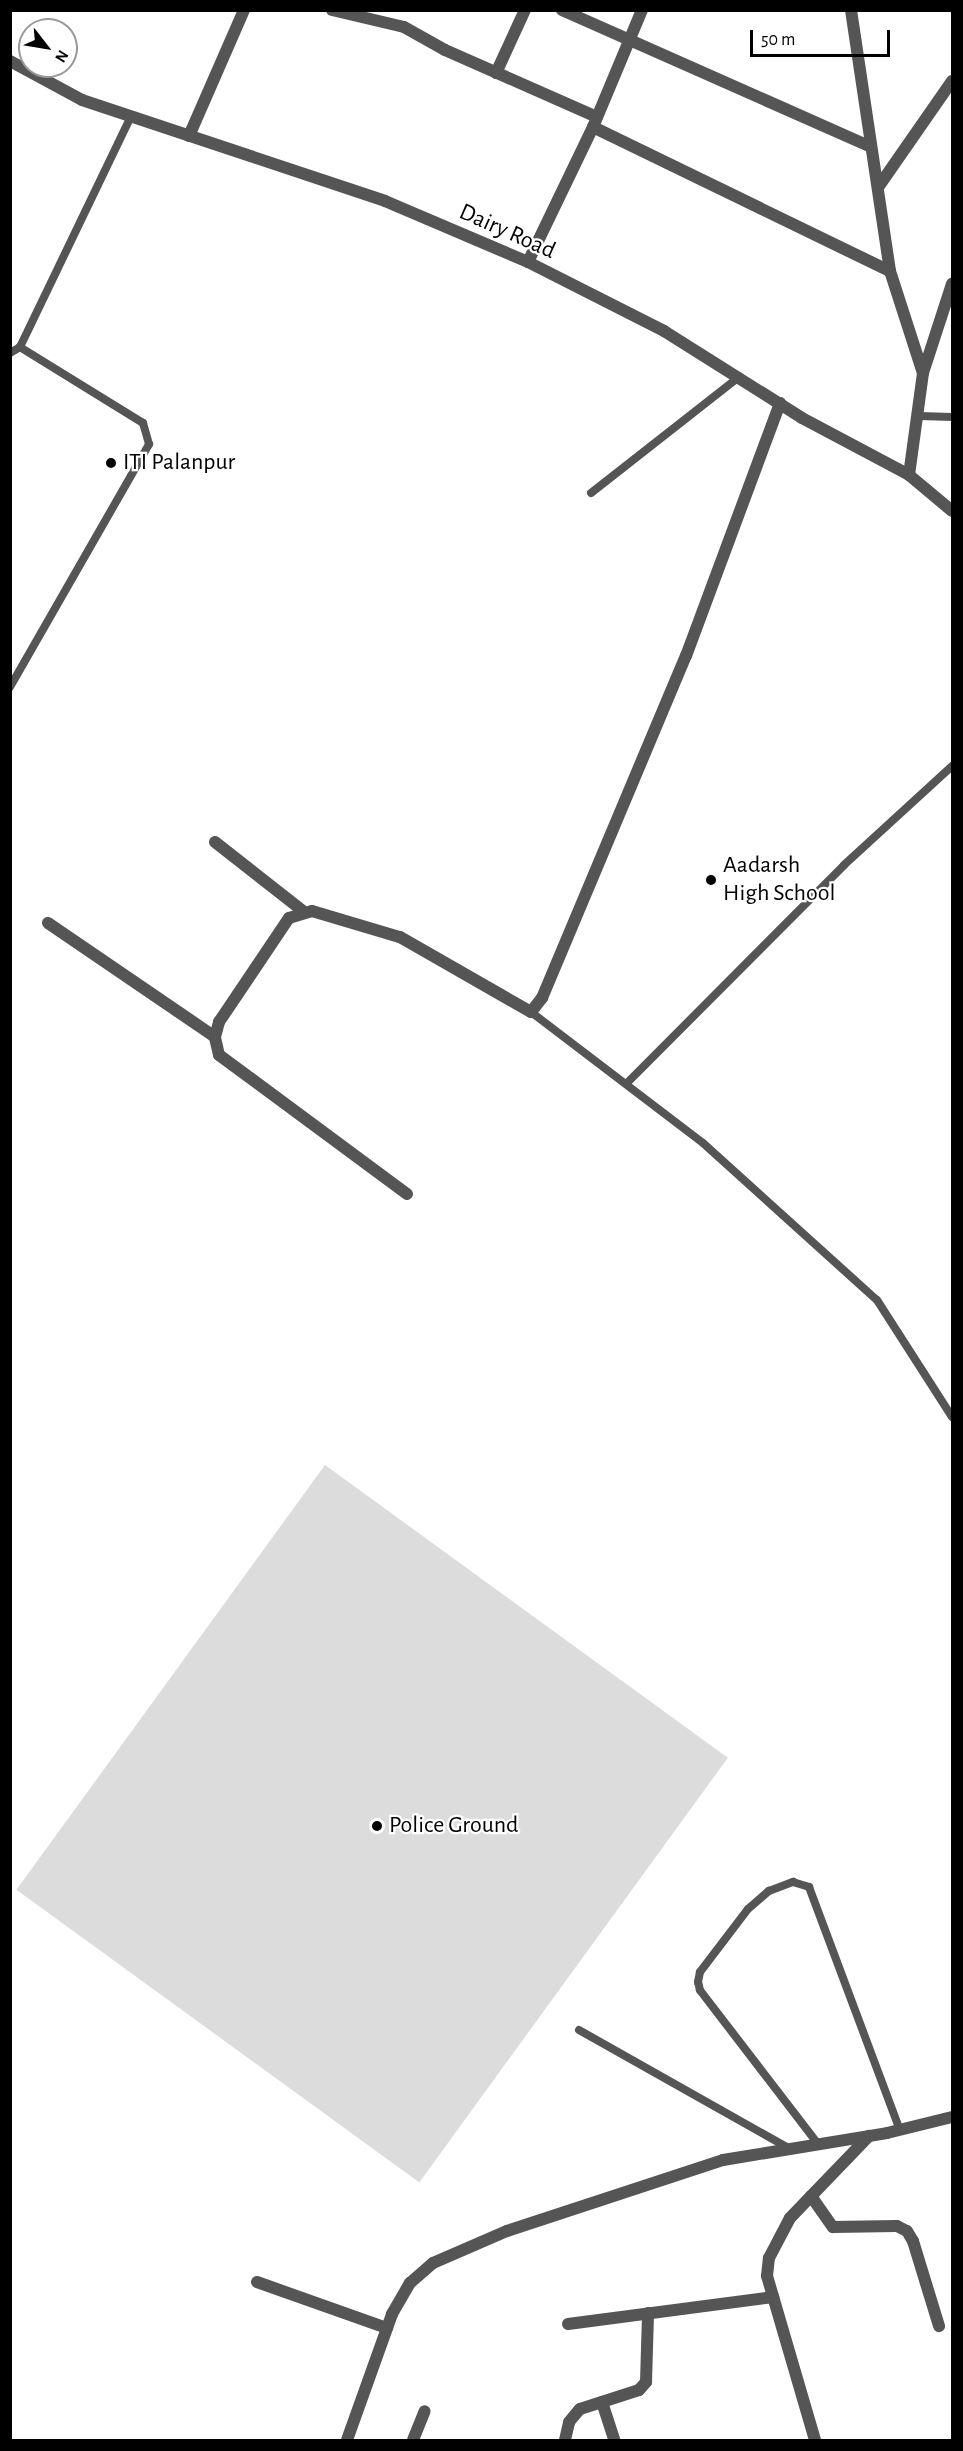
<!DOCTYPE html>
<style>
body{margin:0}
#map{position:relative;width:963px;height:2451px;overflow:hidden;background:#fff;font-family:"Alegreya Sans",sans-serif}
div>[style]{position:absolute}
.green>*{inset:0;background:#dcdcdc;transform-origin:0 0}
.service>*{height:8px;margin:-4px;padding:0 4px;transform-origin:4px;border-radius:4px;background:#555}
.minor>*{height:12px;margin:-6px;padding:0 6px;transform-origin:6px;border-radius:6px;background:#555}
.tertiary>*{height:12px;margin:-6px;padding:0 6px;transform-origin:6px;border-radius:6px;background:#555}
.dots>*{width:16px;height:16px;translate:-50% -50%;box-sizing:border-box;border:3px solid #fff;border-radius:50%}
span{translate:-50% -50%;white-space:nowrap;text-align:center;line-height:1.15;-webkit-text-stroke:4.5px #fff;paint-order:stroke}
.street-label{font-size:24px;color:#000}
.poi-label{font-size:24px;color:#000}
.left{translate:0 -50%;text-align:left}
.frame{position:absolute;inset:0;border:12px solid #000;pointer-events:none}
.north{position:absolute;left:18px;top:18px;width:60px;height:60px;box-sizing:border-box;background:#fff;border:2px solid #999;border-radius:50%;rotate:121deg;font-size:16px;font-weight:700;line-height:24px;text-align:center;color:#000}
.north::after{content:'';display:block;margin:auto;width:21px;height:27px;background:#000;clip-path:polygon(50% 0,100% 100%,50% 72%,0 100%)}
.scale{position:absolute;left:750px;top:30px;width:140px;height:27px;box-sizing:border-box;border:3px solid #000;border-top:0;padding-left:8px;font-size:18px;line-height:21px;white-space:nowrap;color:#000;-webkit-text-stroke:4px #fff;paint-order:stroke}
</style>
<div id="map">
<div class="green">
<div style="left:325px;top:1465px;width:498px;height:525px;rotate:36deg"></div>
</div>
<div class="service">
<div style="left:10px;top:353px;width:12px;rotate:-31deg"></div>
<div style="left:20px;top:347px;width:256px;rotate:-64.3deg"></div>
<div style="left:920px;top:416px;width:32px;rotate:2deg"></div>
<div style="left:591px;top:493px;width:189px;rotate:-38.1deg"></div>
<div style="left:10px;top:687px;width:280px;rotate:-60.2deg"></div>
<div style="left:149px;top:444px;width:22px;rotate:-106deg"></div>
<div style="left:143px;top:423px;width:145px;rotate:-148.3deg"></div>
<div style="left:531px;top:1012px;width:216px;rotate:37.3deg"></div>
<div style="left:703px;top:1143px;width:234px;rotate:42.1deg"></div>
<div style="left:877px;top:1300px;width:139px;rotate:57.3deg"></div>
<div style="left:627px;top:1083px;width:308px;rotate:-45.1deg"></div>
<div style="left:844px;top:865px;width:147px;rotate:-42.5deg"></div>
<div style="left:579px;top:2030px;width:242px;rotate:29.4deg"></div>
<div style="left:818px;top:2144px;width:194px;rotate:-127.5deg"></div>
<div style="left:700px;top:1990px;width:8px;rotate:-104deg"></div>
<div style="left:698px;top:1982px;width:10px;rotate:-79deg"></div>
<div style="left:700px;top:1972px;width:79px;rotate:-52.7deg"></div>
<div style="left:748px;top:1909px;width:28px;rotate:-41deg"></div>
<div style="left:769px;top:1891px;width:26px;rotate:-21deg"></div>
<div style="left:793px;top:1882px;width:17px;rotate:17deg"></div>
<div style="left:809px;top:1887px;width:259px;rotate:69.5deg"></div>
</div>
<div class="minor">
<div style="left:332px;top:10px;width:74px;rotate:13.3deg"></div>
<div style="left:404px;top:27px;width:47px;rotate:29.3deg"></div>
<div style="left:445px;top:50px;width:166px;rotate:23.8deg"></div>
<div style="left:562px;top:10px;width:336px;rotate:23.9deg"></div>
<div style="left:851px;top:10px;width:264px;rotate:81.5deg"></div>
<div style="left:890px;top:271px;width:107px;rotate:72.1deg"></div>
<div style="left:923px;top:373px;width:103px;rotate:97.8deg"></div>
<div style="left:496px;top:73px;width:69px;rotate:-65.3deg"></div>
<div style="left:593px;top:127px;width:330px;rotate:25.9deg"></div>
<div style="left:189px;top:136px;width:137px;rotate:-66.4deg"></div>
<div style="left:879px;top:186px;width:128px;rotate:-55.2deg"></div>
<div style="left:528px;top:262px;width:150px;rotate:-64.3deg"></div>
<div style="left:593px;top:127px;width:127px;rotate:-67.3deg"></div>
<div style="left:923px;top:373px;width:94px;rotate:-72deg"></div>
<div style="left:215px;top:842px;width:112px;rotate:38.1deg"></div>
<div style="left:48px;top:923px;width:202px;rotate:34.3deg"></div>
<div style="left:407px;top:1194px;width:234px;rotate:-143.5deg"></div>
<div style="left:219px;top:1055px;width:18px;rotate:-103deg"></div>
<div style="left:215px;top:1037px;width:16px;rotate:-75deg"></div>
<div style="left:219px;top:1022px;width:125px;rotate:-56.1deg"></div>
<div style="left:289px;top:918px;width:24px;rotate:-17deg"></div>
<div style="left:312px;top:911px;width:92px;rotate:16.5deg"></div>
<div style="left:400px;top:937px;width:151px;rotate:29.8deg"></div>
<div style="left:531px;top:1012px;width:18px;rotate:-52deg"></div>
<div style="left:542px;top:998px;width:371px;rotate:-67.2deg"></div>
<div style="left:686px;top:656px;width:270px;rotate:-69.6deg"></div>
<div style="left:811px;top:2196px;width:38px;rotate:55deg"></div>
<div style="left:833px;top:2227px;width:64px;rotate:-0.9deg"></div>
<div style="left:897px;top:2226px;width:11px;rotate:27deg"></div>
<div style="left:907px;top:2231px;width:12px;rotate:59deg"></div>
<div style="left:913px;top:2241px;width:89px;rotate:73deg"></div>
<div style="left:257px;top:2282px;width:138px;rotate:19.5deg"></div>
<div style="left:568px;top:2324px;width:207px;rotate:-7.5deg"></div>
<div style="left:602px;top:2402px;width:40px;rotate:72deg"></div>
<div style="left:347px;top:2440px;width:134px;rotate:-70.3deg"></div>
<div style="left:392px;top:2314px;width:36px;rotate:-60deg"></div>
<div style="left:410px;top:2283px;width:30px;rotate:-41deg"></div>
<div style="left:433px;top:2263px;width:81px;rotate:-23.4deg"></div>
<div style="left:507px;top:2231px;width:227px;rotate:-18.2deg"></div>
<div style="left:723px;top:2160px;width:166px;rotate:-9.3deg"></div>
<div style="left:887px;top:2133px;width:67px;rotate:-13.8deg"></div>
<div style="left:413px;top:2440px;width:31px;rotate:-68deg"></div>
<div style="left:565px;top:2440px;width:18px;rotate:-77deg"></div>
<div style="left:569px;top:2422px;width:17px;rotate:-50deg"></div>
<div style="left:580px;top:2409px;width:62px;rotate:-17.9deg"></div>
<div style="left:639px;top:2390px;width:11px;rotate:-49deg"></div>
<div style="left:646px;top:2382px;width:69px;rotate:-88.3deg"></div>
<div style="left:815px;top:2440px;width:171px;rotate:-106.3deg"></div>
<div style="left:767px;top:2276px;width:18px;rotate:-84deg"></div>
<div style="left:769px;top:2258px;width:45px;rotate:-62.3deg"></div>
<div style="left:790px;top:2218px;width:114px;rotate:-46.1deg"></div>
</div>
<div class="tertiary">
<div style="left:10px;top:61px;width:82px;rotate:28.4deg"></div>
<div style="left:82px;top:100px;width:319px;rotate:18.4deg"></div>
<div style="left:385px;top:201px;width:155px;rotate:23.1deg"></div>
<div style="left:528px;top:262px;width:153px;rotate:26.9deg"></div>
<div style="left:664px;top:331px;width:163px;rotate:32.2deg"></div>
<div style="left:802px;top:418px;width:121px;rotate:28deg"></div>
<div style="left:909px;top:475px;width:56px;rotate:39.9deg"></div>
</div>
<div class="dots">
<div style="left:111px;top:463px;background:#000"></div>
<div style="left:711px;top:880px;background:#000"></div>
<div style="left:377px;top:1826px;background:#000"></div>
</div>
<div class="street-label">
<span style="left:507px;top:232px;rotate:24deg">Dairy Road</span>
</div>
<div class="poi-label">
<span class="left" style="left:123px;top:463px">ITI Palanpur</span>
<span class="left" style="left:723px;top:880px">Aadarsh<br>High School</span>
<span class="left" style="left:389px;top:1826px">Police Ground</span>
</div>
<div class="frame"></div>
<div class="north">N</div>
<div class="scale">50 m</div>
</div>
